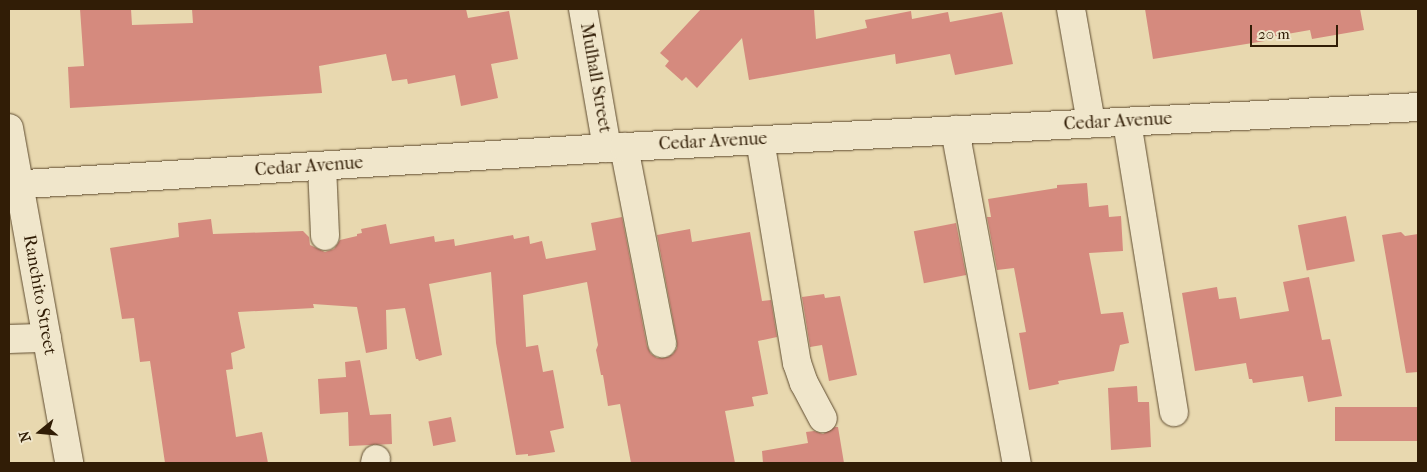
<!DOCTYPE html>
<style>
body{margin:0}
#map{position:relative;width:1427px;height:472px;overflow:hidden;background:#e8d8af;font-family:"IM FELL French Canon",serif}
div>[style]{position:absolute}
.building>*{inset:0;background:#d58a7e;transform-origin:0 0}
.roads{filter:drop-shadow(0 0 1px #5f4c30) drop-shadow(0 0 1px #5f4c30)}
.minor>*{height:28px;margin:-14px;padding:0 14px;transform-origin:14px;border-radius:14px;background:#f0e6cb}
span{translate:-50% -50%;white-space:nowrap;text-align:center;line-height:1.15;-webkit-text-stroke:4px #f0e6cb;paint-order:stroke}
.street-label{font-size:18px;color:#311d06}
.frame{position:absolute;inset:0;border:10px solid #311d06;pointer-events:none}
.north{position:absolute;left:15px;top:407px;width:50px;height:50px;-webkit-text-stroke:4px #f0e6cb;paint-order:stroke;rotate:253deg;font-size:14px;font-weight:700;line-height:20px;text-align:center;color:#311d06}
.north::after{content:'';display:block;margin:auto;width:18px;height:22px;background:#311d06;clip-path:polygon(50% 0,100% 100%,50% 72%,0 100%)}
.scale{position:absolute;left:1250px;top:25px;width:88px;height:22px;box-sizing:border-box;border:2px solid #311d06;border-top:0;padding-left:6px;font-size:15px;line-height:18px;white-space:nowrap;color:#311d06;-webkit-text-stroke:4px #f0e6cb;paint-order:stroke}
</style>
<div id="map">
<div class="building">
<div style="clip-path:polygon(80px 9px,131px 9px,132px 25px,193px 23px,192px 9px,466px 9px,468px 18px,509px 11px,518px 59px,491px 64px,498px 98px,461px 106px,455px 75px,408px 84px,407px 79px,392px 81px,386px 54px,319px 66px,322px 93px,70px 108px,68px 67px,84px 66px)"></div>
<div style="clip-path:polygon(701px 9px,814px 9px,816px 39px,867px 28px,865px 20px,911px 11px,912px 19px,948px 12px,950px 22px,1002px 12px,1013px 64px,955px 75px,950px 54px,896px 64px,895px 54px,749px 80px,742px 38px,697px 88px,686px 77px,682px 81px,665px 66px,669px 61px,660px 53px)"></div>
<div style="clip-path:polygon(1145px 9px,1360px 9px,1364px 30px,1312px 39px,1310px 30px,1265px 38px,1265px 41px,1153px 59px)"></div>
<div style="clip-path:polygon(1087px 183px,1089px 207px,1108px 205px,1109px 217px,1121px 216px,1123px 251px,1089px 253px,1101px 314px,1123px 312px,1129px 343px,1120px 345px,1114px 371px,1058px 381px,1059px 384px,1029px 390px,1019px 333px,1026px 332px,1014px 268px,997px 270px,987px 217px,991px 217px,988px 199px,1057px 188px,1057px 185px)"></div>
<div style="left:1346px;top:216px;width:46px;height:49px;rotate:79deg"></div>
<div style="clip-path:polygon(622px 217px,647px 346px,651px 354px,657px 358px,665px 358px,673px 354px,677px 348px,677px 341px,657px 235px,690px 229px,692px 242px,750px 232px,762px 301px,771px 300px,777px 337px,758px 341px,768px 394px,752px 397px,754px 406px,725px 411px,735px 463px,631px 463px,620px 404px,608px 406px,603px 375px,601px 375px,596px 350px,598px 345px,587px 282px,523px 295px,526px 347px,538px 345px,543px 372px,553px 370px,564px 428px,550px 431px,555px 452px,528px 456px,528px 454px,516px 455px,496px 343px,491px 272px,429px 284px,442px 355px,419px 361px,418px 359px,416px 359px,405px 308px,386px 310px,387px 349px,366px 353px,357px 307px,313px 304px,314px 308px,238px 312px,245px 348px,231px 353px,233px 369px,226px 370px,236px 437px,262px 432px,268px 463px,165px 463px,150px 361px,140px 362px,134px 318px,122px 319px,110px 248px,179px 237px,178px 223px,211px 219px,213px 234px,303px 231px,309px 237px,310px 245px,325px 252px,334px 249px,340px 240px,357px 236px,357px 234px,362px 233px,361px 229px,386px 224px,390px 244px,434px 236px,435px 242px,454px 239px,455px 246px,513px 235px,514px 239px,529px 236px,530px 244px,542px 241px,546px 259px,596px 250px,591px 223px)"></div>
<div style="left:956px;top:223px;width:53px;height:43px;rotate:79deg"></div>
<div style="clip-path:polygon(1401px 232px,1405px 236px,1418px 234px,1418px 372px,1406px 373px,1382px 235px)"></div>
<div style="clip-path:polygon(1309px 277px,1322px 340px,1330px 339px,1342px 396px,1308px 402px,1303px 376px,1253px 383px,1252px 379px,1249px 379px,1246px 363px,1195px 371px,1182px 293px,1217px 287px,1219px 299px,1236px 297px,1240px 319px,1289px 311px,1283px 282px)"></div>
<div style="clip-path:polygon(824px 294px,825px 298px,840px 296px,857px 375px,829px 381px,822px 345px,810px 347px,802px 297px)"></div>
<div style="clip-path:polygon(360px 360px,370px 415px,391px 414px,392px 444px,349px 446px,348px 412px,320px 414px,318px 379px,346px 377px,345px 362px)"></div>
<div style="clip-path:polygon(1137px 386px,1138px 402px,1149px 402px,1151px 447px,1111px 450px,1108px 388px)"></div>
<div style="left:1418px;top:407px;width:34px;height:83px;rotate:90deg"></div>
<div style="left:451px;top:417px;width:25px;height:23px;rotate:79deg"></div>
<div style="clip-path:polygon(835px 427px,838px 427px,844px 463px,763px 463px,762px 451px,808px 443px,806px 432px,814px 431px,823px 434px)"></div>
</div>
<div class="roads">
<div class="minor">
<div style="left:583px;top:9px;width:141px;rotate:80.2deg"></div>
<div style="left:1071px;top:9px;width:116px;rotate:80deg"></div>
<div style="left:1127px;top:122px;width:294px;rotate:80.8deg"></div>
<div style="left:9px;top:128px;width:340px;rotate:79.8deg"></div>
<div style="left:955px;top:130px;width:339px;rotate:79.5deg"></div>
<div style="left:760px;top:140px;width:226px;rotate:80.6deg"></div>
<div style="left:797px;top:363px;width:21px;rotate:71deg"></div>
<div style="left:804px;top:383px;width:40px;rotate:62deg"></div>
<div style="left:624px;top:147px;width:200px;rotate:79deg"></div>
<div style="left:322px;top:166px;width:70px;rotate:87.5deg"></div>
<div style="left:9px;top:185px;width:616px;rotate:-3.54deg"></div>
<div style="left:624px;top:147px;width:795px;rotate:-2.88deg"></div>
<div style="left:9px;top:339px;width:38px;rotate:-2deg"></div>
<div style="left:375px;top:463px;width:4px;rotate:-76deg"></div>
</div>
</div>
<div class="street-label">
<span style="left:595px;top:78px;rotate:80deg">Mulhall Street</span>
<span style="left:1118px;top:122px;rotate:-3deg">Cedar Avenue</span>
<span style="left:713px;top:142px;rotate:-3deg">Cedar Avenue</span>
<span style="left:309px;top:167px;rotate:-4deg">Cedar Avenue</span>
<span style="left:39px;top:295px;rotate:80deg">Ranchito Street</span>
</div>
<div class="frame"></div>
<div class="north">N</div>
<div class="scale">20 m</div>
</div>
